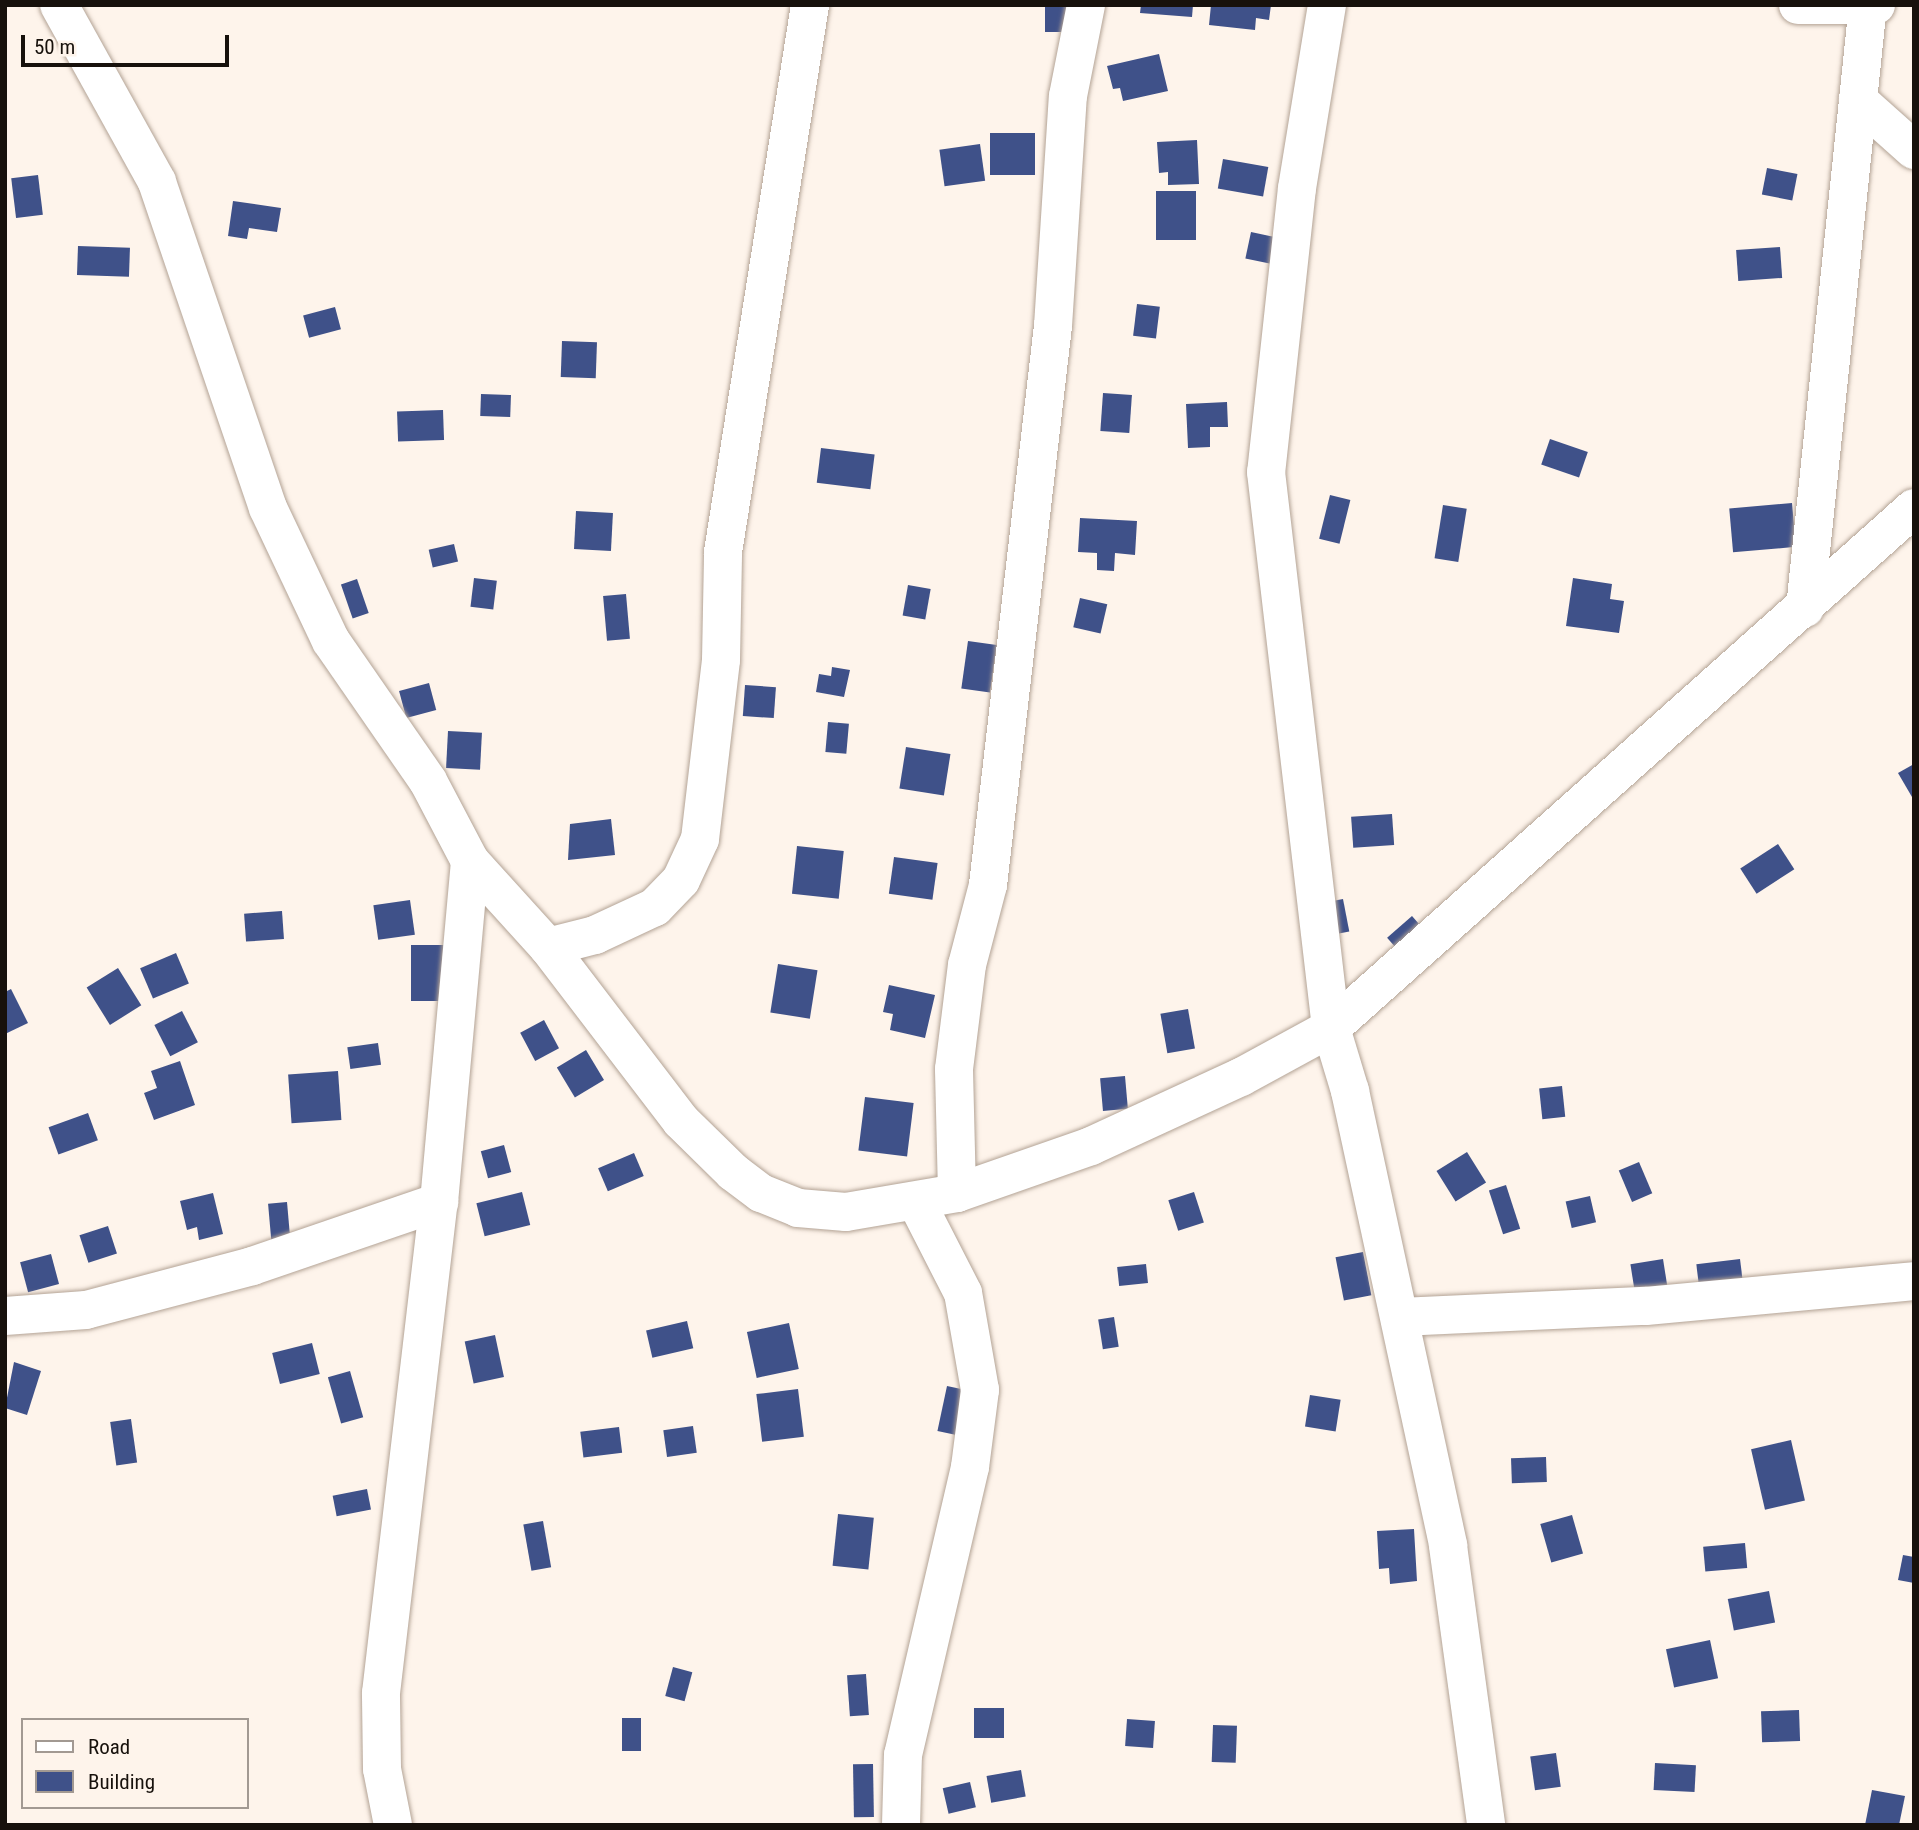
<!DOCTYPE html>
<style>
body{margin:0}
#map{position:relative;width:1919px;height:1830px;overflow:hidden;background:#fef4eb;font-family:"Roboto Condensed",sans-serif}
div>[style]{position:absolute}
.building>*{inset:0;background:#3f5189;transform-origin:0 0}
.roads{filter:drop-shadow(0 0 2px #b3a395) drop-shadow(0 0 2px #b3a395)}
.minor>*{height:38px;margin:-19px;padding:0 19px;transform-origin:19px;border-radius:19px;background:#fff}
span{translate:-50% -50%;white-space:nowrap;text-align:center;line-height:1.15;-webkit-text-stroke:7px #fef4eb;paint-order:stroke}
.frame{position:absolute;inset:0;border:7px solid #17110c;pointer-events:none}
.legend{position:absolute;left:21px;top:1718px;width:228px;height:91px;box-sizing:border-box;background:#fef4eb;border:2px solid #a29992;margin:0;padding:9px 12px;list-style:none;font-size:21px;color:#17110c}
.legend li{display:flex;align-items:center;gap:14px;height:35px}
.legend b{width:35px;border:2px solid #a29992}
.scale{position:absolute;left:21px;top:35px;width:208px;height:32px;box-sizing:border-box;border:4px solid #17110c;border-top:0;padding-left:9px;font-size:21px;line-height:24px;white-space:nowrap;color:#17110c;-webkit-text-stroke:5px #fef4eb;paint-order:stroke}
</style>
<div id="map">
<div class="building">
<div style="left:1045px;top:5px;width:31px;height:27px"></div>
<div style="clip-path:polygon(1141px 5px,1193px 5px,1192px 17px,1140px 13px)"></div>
<div style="clip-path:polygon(1211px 5px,1271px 5px,1269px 20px,1256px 18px,1255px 30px,1209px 25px)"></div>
<div style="clip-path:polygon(1159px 54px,1168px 91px,1123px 101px,1120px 88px,1113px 89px,1107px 66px)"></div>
<div style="left:990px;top:133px;width:45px;height:42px"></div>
<div style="clip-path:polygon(1197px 140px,1199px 184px,1168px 185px,1168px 172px,1159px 173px,1157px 142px)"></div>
<div style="left:980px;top:144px;width:37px;height:41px;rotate:82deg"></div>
<div style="left:1223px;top:159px;width:46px;height:30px;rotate:10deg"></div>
<div style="left:1767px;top:168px;width:31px;height:27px;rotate:11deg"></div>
<div style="left:38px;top:175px;width:40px;height:27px;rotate:83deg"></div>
<div style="left:1156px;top:191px;width:40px;height:49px"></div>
<div style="clip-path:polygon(233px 201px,281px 208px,277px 232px,249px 228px,247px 239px,228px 236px)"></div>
<div style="left:1251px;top:232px;width:29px;height:27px;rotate:12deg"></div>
<div style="left:78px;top:246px;width:52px;height:29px;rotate:2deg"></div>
<div style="left:1780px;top:247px;width:31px;height:44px;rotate:86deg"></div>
<div style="left:1137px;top:304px;width:23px;height:32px;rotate:7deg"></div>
<div style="left:335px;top:307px;width:23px;height:33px;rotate:75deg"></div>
<div style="left:562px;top:341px;width:35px;height:36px;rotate:2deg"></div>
<div style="left:1103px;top:393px;width:29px;height:38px;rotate:4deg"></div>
<div style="left:481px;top:394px;width:30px;height:22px;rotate:2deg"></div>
<div style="clip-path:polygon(1227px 402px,1228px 427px,1210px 427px,1210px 447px,1188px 448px,1186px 404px)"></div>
<div style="left:443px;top:410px;width:30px;height:46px;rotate:88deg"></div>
<div style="left:1550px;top:439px;width:40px;height:27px;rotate:19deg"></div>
<div style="left:821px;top:448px;width:54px;height:35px;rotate:7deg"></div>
<div style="left:1330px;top:495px;width:21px;height:45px;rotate:14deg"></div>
<div style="left:1792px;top:503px;width:44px;height:63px;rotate:85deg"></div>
<div style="left:1443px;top:505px;width:24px;height:54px;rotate:9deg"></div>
<div style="left:576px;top:511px;width:37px;height:38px;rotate:3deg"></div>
<div style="clip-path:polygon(1080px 518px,1137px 521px,1135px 555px,1115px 553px,1114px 571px,1097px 570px,1097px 553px,1078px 552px)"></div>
<div style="left:454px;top:544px;width:18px;height:26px;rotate:77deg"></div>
<div style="left:474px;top:578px;width:23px;height:29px;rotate:7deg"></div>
<div style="clip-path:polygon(1573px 578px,1612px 584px,1610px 599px,1624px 601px,1619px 633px,1566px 626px)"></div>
<div style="left:357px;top:579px;width:36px;height:17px;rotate:71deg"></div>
<div style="left:908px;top:585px;width:23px;height:31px;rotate:10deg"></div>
<div style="left:626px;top:594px;width:45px;height:23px;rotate:85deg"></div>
<div style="left:1080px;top:598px;width:28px;height:30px;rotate:13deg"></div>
<div style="left:968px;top:641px;width:29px;height:48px;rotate:8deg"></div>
<div style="clip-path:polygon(832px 667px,850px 670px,844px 697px,816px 692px,819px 674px,831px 676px)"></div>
<div style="left:429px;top:683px;width:28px;height:31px;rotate:75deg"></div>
<div style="left:745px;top:685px;width:31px;height:31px;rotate:4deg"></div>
<div style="left:828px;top:722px;width:21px;height:30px;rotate:5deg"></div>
<div style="left:448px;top:731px;width:34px;height:37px;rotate:3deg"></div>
<div style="left:906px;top:747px;width:45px;height:42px;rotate:9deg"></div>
<div style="clip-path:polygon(1914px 764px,1914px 796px,1912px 797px,1898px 773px)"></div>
<div style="left:1392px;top:814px;width:31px;height:41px;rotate:86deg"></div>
<div style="clip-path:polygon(611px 819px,615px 855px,568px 860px,570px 824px)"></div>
<div style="left:1778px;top:844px;width:30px;height:45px;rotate:57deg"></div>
<div style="left:797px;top:846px;width:47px;height:48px;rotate:6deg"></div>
<div style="left:894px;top:857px;width:44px;height:37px;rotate:8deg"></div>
<div style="left:1343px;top:899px;width:33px;height:21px;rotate:79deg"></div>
<div style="left:410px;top:900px;width:35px;height:37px;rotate:82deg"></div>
<div style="left:282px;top:911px;width:28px;height:38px;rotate:86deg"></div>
<div style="left:1412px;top:916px;width:21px;height:33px;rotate:49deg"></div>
<div style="clip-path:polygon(411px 945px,444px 945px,468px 1001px,411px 1001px)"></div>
<div style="left:176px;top:953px;width:33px;height:39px;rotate:67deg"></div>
<div style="left:778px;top:964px;width:40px;height:49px;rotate:9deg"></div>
<div style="left:118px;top:968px;width:44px;height:37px;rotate:58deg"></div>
<div style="clip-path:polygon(889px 985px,935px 995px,925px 1038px,890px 1030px,893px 1014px,883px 1012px)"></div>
<div style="clip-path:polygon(11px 989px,28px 1023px,5px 1034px,5px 992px)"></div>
<div style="left:1188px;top:1009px;width:40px;height:28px;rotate:80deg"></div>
<div style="left:182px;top:1011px;width:35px;height:31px;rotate:63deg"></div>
<div style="left:544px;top:1020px;width:32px;height:27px;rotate:62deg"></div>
<div style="left:378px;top:1043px;width:22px;height:31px;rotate:82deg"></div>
<div style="left:586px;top:1050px;width:35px;height:34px;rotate:59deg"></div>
<div style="clip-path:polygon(180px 1061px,195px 1105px,154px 1120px,144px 1093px,157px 1088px,151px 1071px)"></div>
<div style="left:338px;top:1071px;width:49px;height:50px;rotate:86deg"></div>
<div style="left:1125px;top:1076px;width:33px;height:25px;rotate:85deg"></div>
<div style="left:1562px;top:1086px;width:31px;height:23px;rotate:84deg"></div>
<div style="left:865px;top:1097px;width:49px;height:54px;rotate:7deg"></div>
<div style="left:88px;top:1113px;width:29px;height:42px;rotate:70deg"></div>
<div style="left:504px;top:1145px;width:28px;height:24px;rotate:75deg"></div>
<div style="left:1467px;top:1152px;width:36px;height:36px;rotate:58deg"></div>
<div style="left:634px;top:1153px;width:25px;height:39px;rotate:67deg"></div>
<div style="left:1639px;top:1162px;width:34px;height:22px;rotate:67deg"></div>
<div style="left:1506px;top:1185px;width:46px;height:18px;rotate:72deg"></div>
<div style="left:522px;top:1192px;width:34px;height:47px;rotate:76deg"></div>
<div style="left:1194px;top:1192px;width:32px;height:27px;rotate:72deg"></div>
<div style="clip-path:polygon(213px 1193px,223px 1234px,199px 1240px,197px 1227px,187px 1230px,180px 1201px)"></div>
<div style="left:1590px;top:1196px;width:27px;height:25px;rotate:77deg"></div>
<div style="left:287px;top:1202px;width:42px;height:19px;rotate:85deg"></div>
<div style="left:108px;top:1226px;width:29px;height:30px;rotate:72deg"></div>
<div style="left:1363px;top:1252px;width:44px;height:28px;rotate:79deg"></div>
<div style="left:51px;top:1254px;width:31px;height:32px;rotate:75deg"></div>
<div style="left:1663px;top:1259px;width:32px;height:33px;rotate:81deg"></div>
<div style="left:1740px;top:1259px;width:23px;height:44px;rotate:83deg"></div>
<div style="left:1146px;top:1264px;width:19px;height:29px;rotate:84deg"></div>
<div style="left:1114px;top:1317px;width:30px;height:16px;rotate:81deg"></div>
<div style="left:687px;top:1321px;width:28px;height:42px;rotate:77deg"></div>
<div style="left:789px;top:1323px;width:47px;height:43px;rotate:78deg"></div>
<div style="left:495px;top:1335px;width:43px;height:31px;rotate:78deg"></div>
<div style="left:312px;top:1343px;width:32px;height:41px;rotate:76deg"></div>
<div style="clip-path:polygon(14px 1362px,41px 1371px,27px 1415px,5px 1408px)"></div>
<div style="left:350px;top:1371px;width:48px;height:23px;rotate:74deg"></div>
<div style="left:947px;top:1386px;width:29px;height:46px;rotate:12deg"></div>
<div style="left:798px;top:1389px;width:48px;height:42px;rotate:83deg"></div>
<div style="left:1310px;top:1395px;width:31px;height:32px;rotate:9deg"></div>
<div style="left:131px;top:1419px;width:44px;height:21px;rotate:82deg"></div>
<div style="left:693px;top:1426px;width:27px;height:30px;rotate:82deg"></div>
<div style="left:619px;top:1427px;width:26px;height:39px;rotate:83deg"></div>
<div style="left:1791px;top:1440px;width:62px;height:41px;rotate:77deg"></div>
<div style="left:1546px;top:1457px;width:25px;height:35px;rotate:88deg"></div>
<div style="left:367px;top:1489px;width:21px;height:35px;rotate:79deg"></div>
<div style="left:838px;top:1514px;width:36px;height:52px;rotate:6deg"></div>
<div style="left:1572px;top:1515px;width:40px;height:33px;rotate:74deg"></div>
<div style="left:543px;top:1521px;width:47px;height:20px;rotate:80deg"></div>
<div style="clip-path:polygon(1414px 1529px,1417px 1581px,1390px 1584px,1389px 1568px,1379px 1569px,1377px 1531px)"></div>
<div style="left:1745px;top:1543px;width:25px;height:42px;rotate:85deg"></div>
<div style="clip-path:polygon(1903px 1555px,1914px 1557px,1914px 1583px,1898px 1580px)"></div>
<div style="left:1769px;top:1591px;width:32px;height:42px;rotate:79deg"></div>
<div style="left:1710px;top:1640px;width:39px;height:45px;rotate:78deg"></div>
<div style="left:673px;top:1667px;width:20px;height:30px;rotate:15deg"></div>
<div style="left:866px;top:1674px;width:41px;height:19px;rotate:86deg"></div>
<div style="left:974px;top:1708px;width:30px;height:30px"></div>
<div style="left:1799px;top:1710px;width:31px;height:38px;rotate:88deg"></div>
<div style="left:622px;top:1718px;width:19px;height:33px"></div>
<div style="left:1127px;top:1719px;width:28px;height:27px;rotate:4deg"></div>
<div style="left:1213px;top:1725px;width:24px;height:37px;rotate:2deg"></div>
<div style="left:1556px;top:1753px;width:34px;height:26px;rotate:82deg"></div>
<div style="left:1655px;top:1763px;width:41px;height:27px;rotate:3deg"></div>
<div style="left:873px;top:1764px;width:53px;height:20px;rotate:89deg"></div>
<div style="left:1021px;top:1770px;width:27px;height:35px;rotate:80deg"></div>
<div style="left:970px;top:1782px;width:26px;height:28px;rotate:77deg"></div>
<div style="clip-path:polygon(1872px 1790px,1905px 1796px,1899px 1825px,1865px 1825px)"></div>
</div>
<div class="roads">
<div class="minor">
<div style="left:59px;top:5px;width:202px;rotate:61deg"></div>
<div style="left:157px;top:182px;width:344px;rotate:71.2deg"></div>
<div style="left:268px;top:508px;width:147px;rotate:64.7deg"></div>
<div style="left:331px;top:641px;width:170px;rotate:55.3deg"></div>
<div style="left:428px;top:781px;width:90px;rotate:62.3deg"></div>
<div style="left:470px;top:861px;width:116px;rotate:47.8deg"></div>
<div style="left:548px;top:947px;width:219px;rotate:52.6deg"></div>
<div style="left:681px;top:1121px;width:73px;rotate:44.4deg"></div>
<div style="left:733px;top:1172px;width:35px;rotate:37deg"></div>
<div style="left:761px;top:1193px;width:40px;rotate:22deg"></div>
<div style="left:798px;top:1208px;width:48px;rotate:4.8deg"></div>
<div style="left:846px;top:1212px;width:113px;rotate:-9.7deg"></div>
<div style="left:957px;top:1193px;width:142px;rotate:-19.3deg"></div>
<div style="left:1091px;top:1146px;width:165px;rotate:-24.7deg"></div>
<div style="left:1241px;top:1077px;width:102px;rotate:-28.6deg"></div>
<div style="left:1331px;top:1028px;width:781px;rotate:-41.73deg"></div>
<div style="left:1327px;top:5px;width:185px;rotate:99.3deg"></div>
<div style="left:1297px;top:188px;width:286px;rotate:96.2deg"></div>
<div style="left:1266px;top:472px;width:560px;rotate:83.33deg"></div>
<div style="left:1331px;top:1028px;width:66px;rotate:73.2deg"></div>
<div style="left:1350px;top:1091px;width:465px;rotate:77.8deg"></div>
<div style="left:1448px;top:1546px;width:282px;rotate:82.2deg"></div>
<div style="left:1798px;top:5px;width:78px"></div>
<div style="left:1858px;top:100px;width:75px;rotate:41.8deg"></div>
<div style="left:1805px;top:608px;width:606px;rotate:-84.04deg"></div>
<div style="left:548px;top:947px;width:49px;rotate:-14.3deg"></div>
<div style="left:595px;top:935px;width:66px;rotate:-25deg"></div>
<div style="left:655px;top:907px;width:37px;rotate:-46deg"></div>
<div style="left:681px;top:880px;width:45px;rotate:-65.1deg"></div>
<div style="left:700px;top:839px;width:180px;rotate:-83.3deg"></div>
<div style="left:721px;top:660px;width:108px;rotate:-88.9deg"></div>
<div style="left:723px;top:552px;width:554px;rotate:-80.96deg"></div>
<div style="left:957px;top:1193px;width:124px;rotate:-91.4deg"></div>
<div style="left:954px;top:1069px;width:105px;rotate:-82.9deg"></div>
<div style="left:967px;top:965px;width:83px;rotate:-75.3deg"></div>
<div style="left:988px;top:885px;width:563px;rotate:-83.37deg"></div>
<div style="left:1053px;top:326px;width:230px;rotate:-86.3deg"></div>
<div style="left:1068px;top:96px;width:93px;rotate:-78.8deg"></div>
<div style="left:5px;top:1316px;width:81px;rotate:-4.2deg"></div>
<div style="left:86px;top:1310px;width:172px;rotate:-14.8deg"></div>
<div style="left:252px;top:1266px;width:198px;rotate:-18.9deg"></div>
<div style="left:1400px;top:1317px;width:246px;rotate:-2.6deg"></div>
<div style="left:1646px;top:1306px;width:269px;rotate:-5.3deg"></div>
<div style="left:393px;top:1825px;width:57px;rotate:-101.1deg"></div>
<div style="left:382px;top:1769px;width:76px;rotate:-90.8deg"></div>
<div style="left:381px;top:1693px;width:494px;rotate:-83.3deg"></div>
<div style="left:439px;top:1202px;width:342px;rotate:-84.8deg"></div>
<div style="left:901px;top:1825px;width:70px;rotate:-88.4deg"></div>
<div style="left:903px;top:1755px;width:296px;rotate:-76.9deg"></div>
<div style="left:970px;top:1467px;width:78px;rotate:-82.6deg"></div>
<div style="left:980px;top:1390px;width:98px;rotate:-99.9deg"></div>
<div style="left:963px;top:1293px;width:101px;rotate:-117.1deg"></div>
</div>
</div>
<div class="frame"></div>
<ul class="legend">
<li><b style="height:9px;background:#fff"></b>Road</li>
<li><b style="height:19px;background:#3f5189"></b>Building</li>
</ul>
<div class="scale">50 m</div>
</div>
